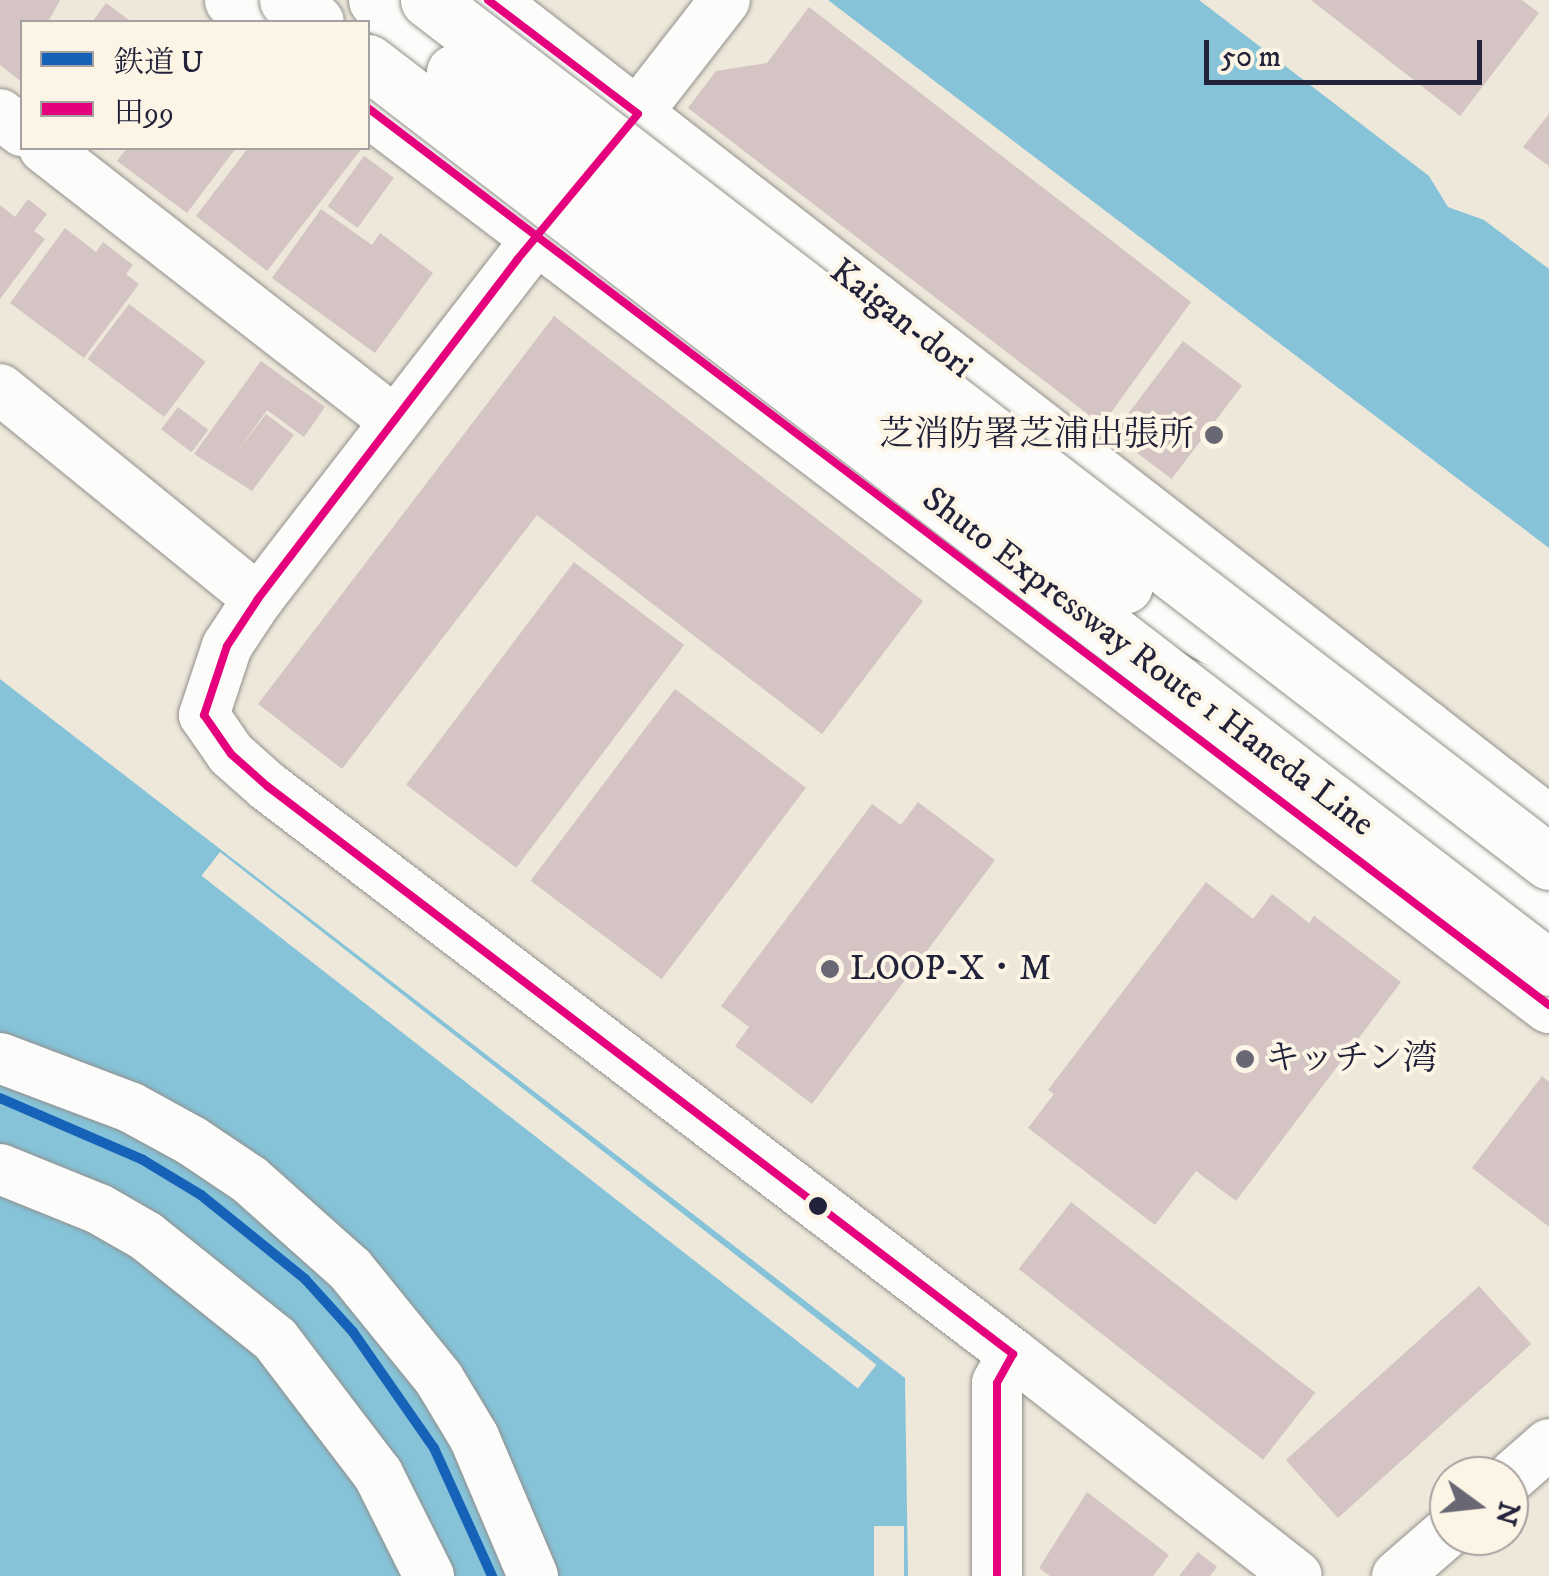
<!DOCTYPE html>
<meta charset="utf-8">
<style>
body{margin:0}
#map{position:relative;width:1549px;height:1576px;overflow:hidden;background:#eee8db;font-family:"IM FELL DW Pica","Noto Serif JP",serif}
div>[style]{position:absolute}
.water>*{inset:0;background:#86c3d8}
.pier>*{inset:0;background:#eee8db;transform-origin:0 0}
.building>*{inset:0;background:#d4c4c3;transform-origin:0 0}
.roads{filter:drop-shadow(0 0 2px #928f8c) drop-shadow(0 0 2px #928f8c)}
.minor>*{height:50px;margin:-25px;padding:0 25px;transform-origin:25px;border-radius:25px;background:#fcfcfa}
.major>*{height:55px;margin:-27.5px;padding:0 27.5px;transform-origin:27.5px;border-radius:27.5px;background:#fcfcfa}
.highway>*{height:55px;margin:-27.5px;padding:0 27.5px;transform-origin:27.5px;border-radius:27.5px;background:#fcfcfa}
.bridges{filter:drop-shadow(0 0 2px #928f8c) drop-shadow(0 0 2px #928f8c)}
.highway-bridge>*{height:55px;margin:-27.5px;padding:0 27.5px;transform-origin:27.5px;border-radius:27.5px;background:#fcfcfa}
.bus-1>*{height:8px;margin:-4px;padding:0 4px;transform-origin:4px;border-radius:4px;background:#e5007d}
.rail-1>*{height:10px;margin:-5px;padding:0 5px;transform-origin:5px;border-radius:5px;background:#1662b8}
.dots>*{width:28px;height:28px;translate:-50% -50%;box-sizing:border-box;border:5px solid #fcf5e5;border-radius:50%}
span{translate:-50% -50%;white-space:nowrap;text-align:center;line-height:1.15;-webkit-text-stroke:8px #fcf5e5;paint-order:stroke}
.street-label{font-size:35px;color:#22223b}
.poi-label{font-size:35px;color:#22223b}
.right{translate:-100% -50%;text-align:right}
.left{translate:0 -50%;text-align:left}
.legend{position:absolute;left:20px;top:20px;width:350px;height:130px;box-sizing:border-box;background:#fcf5e5;border:2px solid #a5a1a1;margin:0;padding:12px 18px;list-style:none;font-size:30px;color:#22223b}
.legend li{display:flex;align-items:center;gap:20px;height:50px}
.legend b{width:50px;border:2px solid #a5a1a1}
.north{position:absolute;left:1429px;top:1456px;width:100px;height:100px;box-sizing:border-box;background:#fcf5e5;border:2px solid #a5a1a1;border-radius:50%;rotate:105deg;font-size:28px;font-weight:700;line-height:40px;text-align:center;color:#22223b}
.north::after{content:'';display:block;margin:auto;width:35px;height:45px;background:#696773;clip-path:polygon(50% 0,100% 100%,50% 72%,0 100%)}
.scale{position:absolute;left:1204px;top:40px;width:278px;height:45px;box-sizing:border-box;border:5px solid #22223b;border-top:0;padding-left:12px;font-size:30px;line-height:35px;white-space:nowrap;color:#22223b;-webkit-text-stroke:8px #fcf5e5;paint-order:stroke}
</style>
<div id="map">
<div class="water">
<div style="clip-path:polygon(828px 0,1199px 0,1429px 176px,1448px 207px,1484px 220px,1549px 269px,1549px 548px)"></div>
<div style="clip-path:polygon(0 679px,905px 1378px,908px 1576px,0 1576px)"></div>
</div>
<div class="pier">
<div style="left:220px;top:852px;width:833px;height:30px;rotate:38deg"></div>
<div style="left:874px;top:1526px;width:30px;height:50px"></div>
</div>
<div class="building">
<div style="clip-path:polygon(0 0,60px 0,48px 22px,22px 22px,22px 82px,0 65px)"></div>
<div style="clip-path:polygon(1311px 0,1522px 0,1539px 13px,1460px 116px)"></div>
<div style="clip-path:polygon(106px 3px,132px 22px,92px 22px)"></div>
<div style="clip-path:polygon(809px 7px,1191px 302px,1102px 425px,688px 108px,716px 71px,767px 63px)"></div>
<div style="clip-path:polygon(1549px 114px,1549px 166px,1523px 147px)"></div>
<div style="clip-path:polygon(127px 148px,236px 148px,187px 213px,117px 161px)"></div>
<div style="clip-path:polygon(248px 148px,362px 148px,267px 271px,196px 216px)"></div>
<div style="left:364px;top:156px;width:37px;height:62px;rotate:36deg"></div>
<div style="clip-path:polygon(28px 199px,47px 214px,34px 231px,45px 239px,0 299px,0 205px,15px 217px)"></div>
<div style="clip-path:polygon(321px 209px,372px 245px,380px 233px,433px 273px,375px 353px,272px 278px)"></div>
<div style="clip-path:polygon(65px 228px,96px 252px,103px 242px,133px 265px,126px 274px,139px 284px,84px 358px,10px 303px)"></div>
<div style="left:129px;top:304px;width:96px;height:69px;rotate:37deg"></div>
<div style="clip-path:polygon(554px 316px,923px 601px,822px 734px,537px 515px,342px 769px,258px 704px)"></div>
<div style="left:1183px;top:341px;width:74px;height:117px;rotate:37deg"></div>
<div style="clip-path:polygon(261px 361px,325px 407px,304px 437px,267px 410px,237px 452px,266px 414px,294px 435px,252px 491px,194px 454px)"></div>
<div style="left:178px;top:407px;width:38px;height:28px;rotate:37deg"></div>
<div style="left:574px;top:562px;width:138px;height:279px;rotate:37deg"></div>
<div style="left:675px;top:689px;width:164px;height:240px;rotate:37deg"></div>
<div style="clip-path:polygon(918px 802px,995px 860px,812px 1104px,735px 1046px,749px 1027px,721px 1006px,872px 804px,901px 825px)"></div>
<div style="clip-path:polygon(1206px 882px,1253px 919px,1272px 894px,1309px 923px,1314px 916px,1401px 982px,1236px 1201px,1196px 1171px,1155px 1225px,1028px 1128px,1054px 1094px,1048px 1090px)"></div>
<div style="clip-path:polygon(1542px 1076px,1549px 1082px,1549px 1227px,1472px 1168px)"></div>
<div style="left:1071px;top:1202px;width:310px;height:85px;rotate:38deg"></div>
<div style="left:1479px;top:1286px;width:78px;height:260px;rotate:48deg"></div>
<div style="clip-path:polygon(1087px 1492px,1169px 1555px,1153px 1576px,1050px 1576px,1039px 1568px)"></div>
<div style="clip-path:polygon(1198px 1552px,1217px 1567px,1210px 1576px,1179px 1576px)"></div>
</div>
<div class="roads">
<div class="minor">
<div style="left:0;top:114px;width:28px;rotate:38deg"></div>
<div style="left:613px;top:144px;width:182px;rotate:-52.1deg"></div>
<div style="left:44px;top:148px;width:443px;rotate:37.9deg"></div>
<div style="left:562px;top:206px;width:497px;rotate:127.7deg"></div>
<div style="left:258px;top:599px;width:56px;rotate:123.4deg"></div>
<div style="left:227px;top:646px;width:73px;rotate:108.4deg"></div>
<div style="left:204px;top:715px;width:47px;rotate:55.3deg"></div>
<div style="left:231px;top:754px;width:48px;rotate:41.6deg"></div>
<div style="left:267px;top:786px;width:938px;rotate:37.29deg"></div>
<div style="left:1013px;top:1354px;width:33px;rotate:119deg"></div>
<div style="left:997px;top:1383px;width:193px;rotate:90deg"></div>
<div style="left:0;top:389px;width:333px;rotate:39.1deg"></div>
<div style="left:0;top:1058px;width:139px;rotate:20.7deg"></div>
<div style="left:130px;top:1107px;width:71px;rotate:28.7deg"></div>
<div style="left:192px;top:1141px;width:70px;rotate:33.9deg"></div>
<div style="left:250px;top:1180px;width:134px;rotate:41.7deg"></div>
<div style="left:350px;top:1269px;width:141px;rotate:51deg"></div>
<div style="left:439px;top:1379px;width:68px;rotate:58.9deg"></div>
<div style="left:474px;top:1437px;width:151px;rotate:67deg"></div>
<div style="left:0;top:1169px;width:107px;rotate:22deg"></div>
<div style="left:99px;top:1209px;width:54px;rotate:29.9deg"></div>
<div style="left:146px;top:1236px;width:165px;rotate:38.6deg"></div>
<div style="left:275px;top:1339px;width:170px;rotate:52.7deg"></div>
<div style="left:378px;top:1474px;width:114px;rotate:63.4deg"></div>
<div style="left:1013px;top:1354px;width:360px;rotate:38deg"></div>
<div style="left:1509px;top:1479px;width:53px;rotate:-41.2deg"></div>
<div style="left:1397px;top:1576px;width:69px;rotate:-40.9deg"></div>
</div>
<div class="major">
<div style="left:232px;top:0;width:36px;rotate:38deg"></div>
<div style="left:488px;top:0;width:1343px;rotate:37.83deg"></div>
<div style="left:368px;top:108px;width:1483px;rotate:37.22deg"></div>
</div>
<div class="highway">
<div style="left:376px;top:0;width:106px;rotate:42.7deg"></div>
<div style="left:368px;top:97px;width:24px;rotate:60deg"></div>
<div style="left:1125px;top:586px;width:104px;rotate:30deg"></div>
<div style="left:1215px;top:638px;width:228px;rotate:23deg"></div>
<div style="left:1080px;top:648px;width:174px;rotate:19.8deg"></div>
<div style="left:1244px;top:707px;width:89px;rotate:24.6deg"></div>
<div style="left:1325px;top:744px;width:279px;rotate:36.7deg"></div>
</div>
</div>
<div class="bridges">
<div class="highway-bridge">
<div style="left:287px;top:0;width:36px;rotate:37deg"></div>
<div style="left:428px;top:0;width:1414px;rotate:37.56deg"></div>
<div style="left:368px;top:62px;width:1488px;rotate:37.49deg"></div>
<div style="left:454px;top:72px;width:845px;rotate:37.45deg"></div>
</div>
</div>
<div class="bus-1">
<div style="left:488px;top:0;width:188px;rotate:37.2deg"></div>
<div style="left:638px;top:114px;width:190px;rotate:129.7deg"></div>
<div style="left:517px;top:260px;width:427px;rotate:127.4deg"></div>
<div style="left:258px;top:599px;width:56px;rotate:123.4deg"></div>
<div style="left:227px;top:646px;width:73px;rotate:108.4deg"></div>
<div style="left:204px;top:715px;width:47px;rotate:55.3deg"></div>
<div style="left:231px;top:754px;width:48px;rotate:41.6deg"></div>
<div style="left:267px;top:786px;width:938px;rotate:37.29deg"></div>
<div style="left:1013px;top:1354px;width:33px;rotate:119deg"></div>
<div style="left:997px;top:1383px;width:193px;rotate:90deg"></div>
<div style="left:368px;top:108px;width:1483px;rotate:37.22deg"></div>
</div>
<div class="rail-1">
<div style="left:0;top:1098px;width:156px;rotate:23.4deg"></div>
<div style="left:143px;top:1160px;width:68px;rotate:31.1deg"></div>
<div style="left:201px;top:1195px;width:134px;rotate:38.9deg"></div>
<div style="left:305px;top:1279px;width:72px;rotate:47.8deg"></div>
<div style="left:353px;top:1332px;width:141px;rotate:55.1deg"></div>
<div style="left:434px;top:1448px;width:141px;rotate:65.6deg"></div>
</div>
<div class="dots">
<div style="left:1214px;top:435px;background:#696773"></div>
<div style="left:830px;top:969px;background:#696773"></div>
<div style="left:1245px;top:1059px;background:#696773"></div>
<div style="left:818px;top:1206px;background:#22223b"></div>
</div>
<div class="street-label">
<span style="left:901px;top:319px;rotate:38deg">Kaigan-dori</span>
<span style="left:1148px;top:662px;rotate:37deg">Shuto Expressway Route 1 Haneda Line</span>
</div>
<div class="poi-label">
<span class="right" style="left:1194px;top:435px">芝消防署芝浦出張所</span>
<span class="left" style="left:850px;top:969px">LOOP-X・M</span>
<span class="left" style="left:1265px;top:1059px">キッチン湾</span>
</div>
<ul class="legend">
<li><b style="height:12px;background:#1662b8"></b>鉄道 U</li>
<li><b style="height:12px;background:#e5007d"></b>田99</li>
</ul>
<div class="north">N</div>
<div class="scale">50 m</div>
</div>
